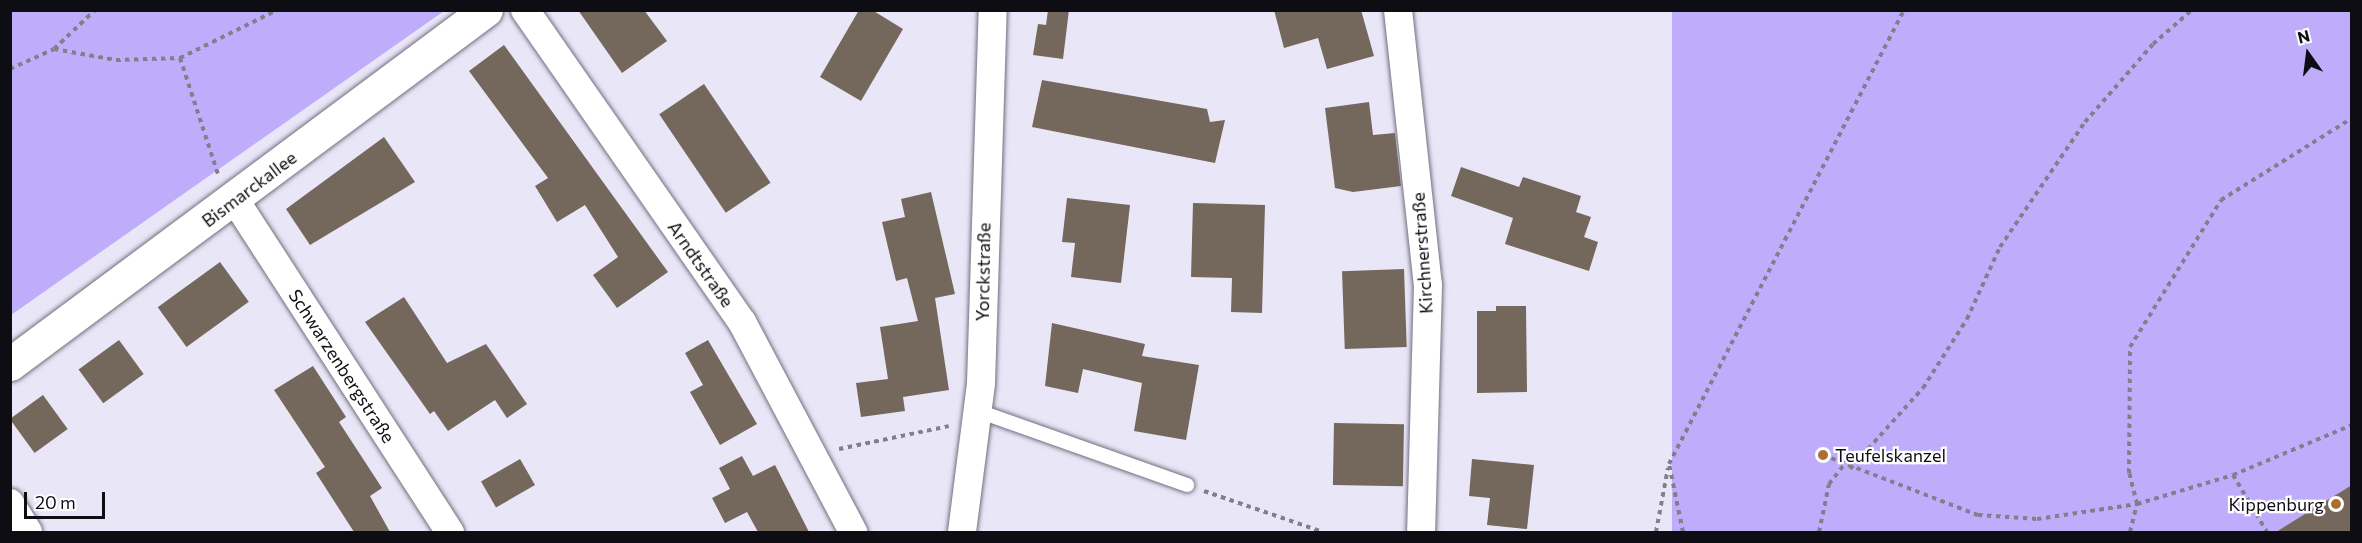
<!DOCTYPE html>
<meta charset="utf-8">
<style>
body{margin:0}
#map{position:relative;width:2362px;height:543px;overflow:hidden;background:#e9e6f8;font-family:Commissioner,sans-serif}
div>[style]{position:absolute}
.forest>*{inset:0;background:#bfadfc;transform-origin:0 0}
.building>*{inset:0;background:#74675c;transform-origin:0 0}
.path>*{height:4px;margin-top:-2px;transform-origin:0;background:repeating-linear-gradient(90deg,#817f8b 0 4.5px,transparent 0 9px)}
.roads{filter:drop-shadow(0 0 2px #726f7e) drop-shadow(0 0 2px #726f7e)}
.service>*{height:14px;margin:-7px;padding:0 7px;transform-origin:7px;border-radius:7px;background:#fff}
.minor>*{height:28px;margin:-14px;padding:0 14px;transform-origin:14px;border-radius:14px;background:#fff}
.tertiary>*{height:33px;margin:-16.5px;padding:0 16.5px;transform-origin:16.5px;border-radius:16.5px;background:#fff}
.dots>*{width:16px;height:16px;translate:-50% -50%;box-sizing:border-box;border:3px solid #fff;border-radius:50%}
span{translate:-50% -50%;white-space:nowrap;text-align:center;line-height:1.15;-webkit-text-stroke:4.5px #fff;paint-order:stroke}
.street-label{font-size:18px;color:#0e0d13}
.poi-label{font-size:18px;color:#0e0d13}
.left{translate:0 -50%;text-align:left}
.right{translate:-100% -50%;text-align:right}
.frame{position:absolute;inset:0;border:12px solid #0e0d13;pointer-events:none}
.north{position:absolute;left:2278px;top:24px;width:60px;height:60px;-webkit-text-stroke:4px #fff;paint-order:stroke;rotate:346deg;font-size:16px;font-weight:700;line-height:24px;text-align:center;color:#0e0d13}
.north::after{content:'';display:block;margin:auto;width:21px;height:27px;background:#0e0d13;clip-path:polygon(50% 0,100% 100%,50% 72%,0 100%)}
.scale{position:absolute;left:24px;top:492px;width:81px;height:27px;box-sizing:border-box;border:3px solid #0e0d13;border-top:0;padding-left:8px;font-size:18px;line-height:21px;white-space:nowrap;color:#0e0d13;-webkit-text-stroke:4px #fff;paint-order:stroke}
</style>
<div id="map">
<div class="forest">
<div style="clip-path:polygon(11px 10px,444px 10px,444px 11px,11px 315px)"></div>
<div style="left:1672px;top:11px;width:679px;height:524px"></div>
</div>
<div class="building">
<div style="clip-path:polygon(578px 10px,644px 10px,667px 41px,622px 73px)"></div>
<div style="clip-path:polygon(859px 10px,872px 10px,903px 29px,861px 101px,820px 77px)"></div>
<div style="clip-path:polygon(1048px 10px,1069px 10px,1063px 59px,1033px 55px,1038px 24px,1046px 25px)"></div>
<div style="clip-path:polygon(1274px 10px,1361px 10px,1374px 56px,1327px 69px,1318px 38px,1284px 48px)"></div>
<div style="clip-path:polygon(504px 45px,668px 272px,617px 308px,593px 275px,618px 257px,585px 205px,557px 222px,535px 186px,548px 178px,469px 71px)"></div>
<div style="clip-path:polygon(1042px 80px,1207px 109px,1210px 122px,1225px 120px,1215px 163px,1032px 127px)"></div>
<div style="left:704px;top:84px;width:119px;height:54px;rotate:56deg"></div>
<div style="clip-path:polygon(1369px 102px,1373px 135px,1395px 133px,1401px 186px,1353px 192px,1335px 188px,1325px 108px)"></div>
<div style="clip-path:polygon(384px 137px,415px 182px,310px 245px,286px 209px)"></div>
<div style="clip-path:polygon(1461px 167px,1519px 187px,1523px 177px,1581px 196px,1576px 212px,1591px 217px,1584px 237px,1598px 242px,1589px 271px,1505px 244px,1513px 218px,1451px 196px)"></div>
<div style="clip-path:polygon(931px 192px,955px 294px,935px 298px,949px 390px,903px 397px,905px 411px,861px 417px,856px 383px,888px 379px,880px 327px,918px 321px,907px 278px,896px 281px,882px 222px,905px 217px,901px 199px)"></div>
<div style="clip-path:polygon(1067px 198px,1130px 205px,1121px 283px,1071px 277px,1075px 243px,1062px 242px)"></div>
<div style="clip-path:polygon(1193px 203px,1265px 205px,1262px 313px,1231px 312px,1232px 278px,1191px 277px)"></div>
<div style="left:220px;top:262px;width:49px;height:77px;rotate:54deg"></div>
<div style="left:1404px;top:269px;width:78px;height:62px;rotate:88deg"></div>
<div style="clip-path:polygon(404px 297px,447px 363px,486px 344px,527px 404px,507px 418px,495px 400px,448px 431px,434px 411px,430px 414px,365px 322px)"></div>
<div style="clip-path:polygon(1496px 306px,1526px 306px,1527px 392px,1477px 393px,1477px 311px,1496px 311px)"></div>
<div style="clip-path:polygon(1052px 323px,1145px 344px,1142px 356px,1199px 365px,1186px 440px,1134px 431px,1142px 383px,1083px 369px,1078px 393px,1045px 386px)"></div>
<div style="left:119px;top:340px;width:42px;height:50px;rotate:54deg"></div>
<div style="clip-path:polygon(708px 340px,757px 424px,720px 445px,690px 392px,703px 385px,685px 353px)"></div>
<div style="clip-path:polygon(313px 366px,346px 417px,339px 422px,382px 488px,370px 496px,390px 532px,354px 532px,316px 473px,325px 467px,274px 390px)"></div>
<div style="left:43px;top:395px;width:42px;height:41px;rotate:54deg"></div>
<div style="left:1334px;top:423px;width:70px;height:62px;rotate:1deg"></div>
<div style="clip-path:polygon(742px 456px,753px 476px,775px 465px,809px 532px,758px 532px,747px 512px,725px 523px,712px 498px,730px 489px,719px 468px)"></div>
<div style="left:520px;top:459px;width:30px;height:45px;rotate:60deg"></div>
<div style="clip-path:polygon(1472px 459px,1534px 465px,1527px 529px,1487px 525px,1490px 498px,1469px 496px)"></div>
<div style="clip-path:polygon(2352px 485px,2352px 532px,2276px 532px)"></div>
</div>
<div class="path">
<div style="left:54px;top:49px;width:63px;rotate:10.1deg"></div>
<div style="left:116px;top:60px;width:64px;rotate:-1.8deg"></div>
<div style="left:180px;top:58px;width:108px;rotate:-26.3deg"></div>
<div style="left:180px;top:58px;width:122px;rotate:71.9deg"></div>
<div style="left:10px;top:69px;width:48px;rotate:-24.4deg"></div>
<div style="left:54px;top:49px;width:57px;rotate:-43.6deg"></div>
<div style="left:839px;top:449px;width:112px;rotate:-11.8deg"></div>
<div style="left:1823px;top:455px;width:166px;rotate:21.2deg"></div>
<div style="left:1978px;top:515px;width:59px;rotate:3.9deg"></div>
<div style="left:2037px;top:519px;width:101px;rotate:-8.5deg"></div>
<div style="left:2137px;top:504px;width:100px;rotate:-16.8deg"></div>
<div style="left:2233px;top:475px;width:129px;rotate:-22.8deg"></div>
<div style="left:1850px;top:469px;width:109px;rotate:-48deg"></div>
<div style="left:1923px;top:388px;width:82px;rotate:-57.5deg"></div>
<div style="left:1967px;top:319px;width:79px;rotate:-65.4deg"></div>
<div style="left:2000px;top:247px;width:151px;rotate:-55.8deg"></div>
<div style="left:2085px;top:122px;width:103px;rotate:-48.9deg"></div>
<div style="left:2153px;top:44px;width:52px;rotate:-41.1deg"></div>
<div style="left:2233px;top:475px;width:66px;rotate:59.2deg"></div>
<div style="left:1204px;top:491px;width:126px;rotate:19deg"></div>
<div style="left:1656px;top:532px;width:65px;rotate:-79.4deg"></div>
<div style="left:1683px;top:532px;width:69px;rotate:-101.6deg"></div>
<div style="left:1669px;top:464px;width:511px;rotate:-62.63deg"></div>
<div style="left:1819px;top:532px;width:49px;rotate:-78.2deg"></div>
<div style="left:1829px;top:484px;width:23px;rotate:-52deg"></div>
<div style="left:2130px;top:532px;width:29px;rotate:-76deg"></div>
<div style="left:2137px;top:504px;width:32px;rotate:-104deg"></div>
<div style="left:2129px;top:473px;width:126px;rotate:-89.5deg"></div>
<div style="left:2130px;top:347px;width:173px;rotate:-58.2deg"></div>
<div style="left:2221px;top:200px;width:155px;rotate:-32deg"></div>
</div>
<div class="roads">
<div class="service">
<div style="left:978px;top:411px;width:222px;rotate:19.5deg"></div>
</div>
<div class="minor">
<div style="left:525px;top:10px;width:380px;rotate:55.2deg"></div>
<div style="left:742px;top:322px;width:238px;rotate:62.1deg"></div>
<div style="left:1398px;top:10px;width:277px;rotate:83.8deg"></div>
<div style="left:1428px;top:285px;width:247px;rotate:91.6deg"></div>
<div style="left:235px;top:200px;width:396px;rotate:57.1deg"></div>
<div style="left:10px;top:503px;width:34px;rotate:58deg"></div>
<div style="left:962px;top:532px;width:150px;rotate:-82.7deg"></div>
<div style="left:981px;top:383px;width:373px;rotate:-88.2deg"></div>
</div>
<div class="tertiary">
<div style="left:10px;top:364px;width:593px;rotate:-36.64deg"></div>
</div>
</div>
<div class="dots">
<div style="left:1823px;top:455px;background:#ab6f31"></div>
<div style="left:2336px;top:504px;background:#ab6f31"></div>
</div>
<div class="street-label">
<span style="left:249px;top:189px;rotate:-37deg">Bismarckallee</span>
<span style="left:1422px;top:253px;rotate:-94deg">Kirchnerstraße</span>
<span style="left:701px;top:264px;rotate:55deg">Arndtstraße</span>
<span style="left:983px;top:272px;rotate:-89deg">Yorckstraße</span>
<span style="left:342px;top:366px;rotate:57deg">Schwarzenbergstraße</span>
</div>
<div class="poi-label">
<span class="left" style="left:1835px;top:455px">Teufelskanzel</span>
<span class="right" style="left:2324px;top:504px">Kippenburg</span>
</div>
<div class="frame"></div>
<div class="north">N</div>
<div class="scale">20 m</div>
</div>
